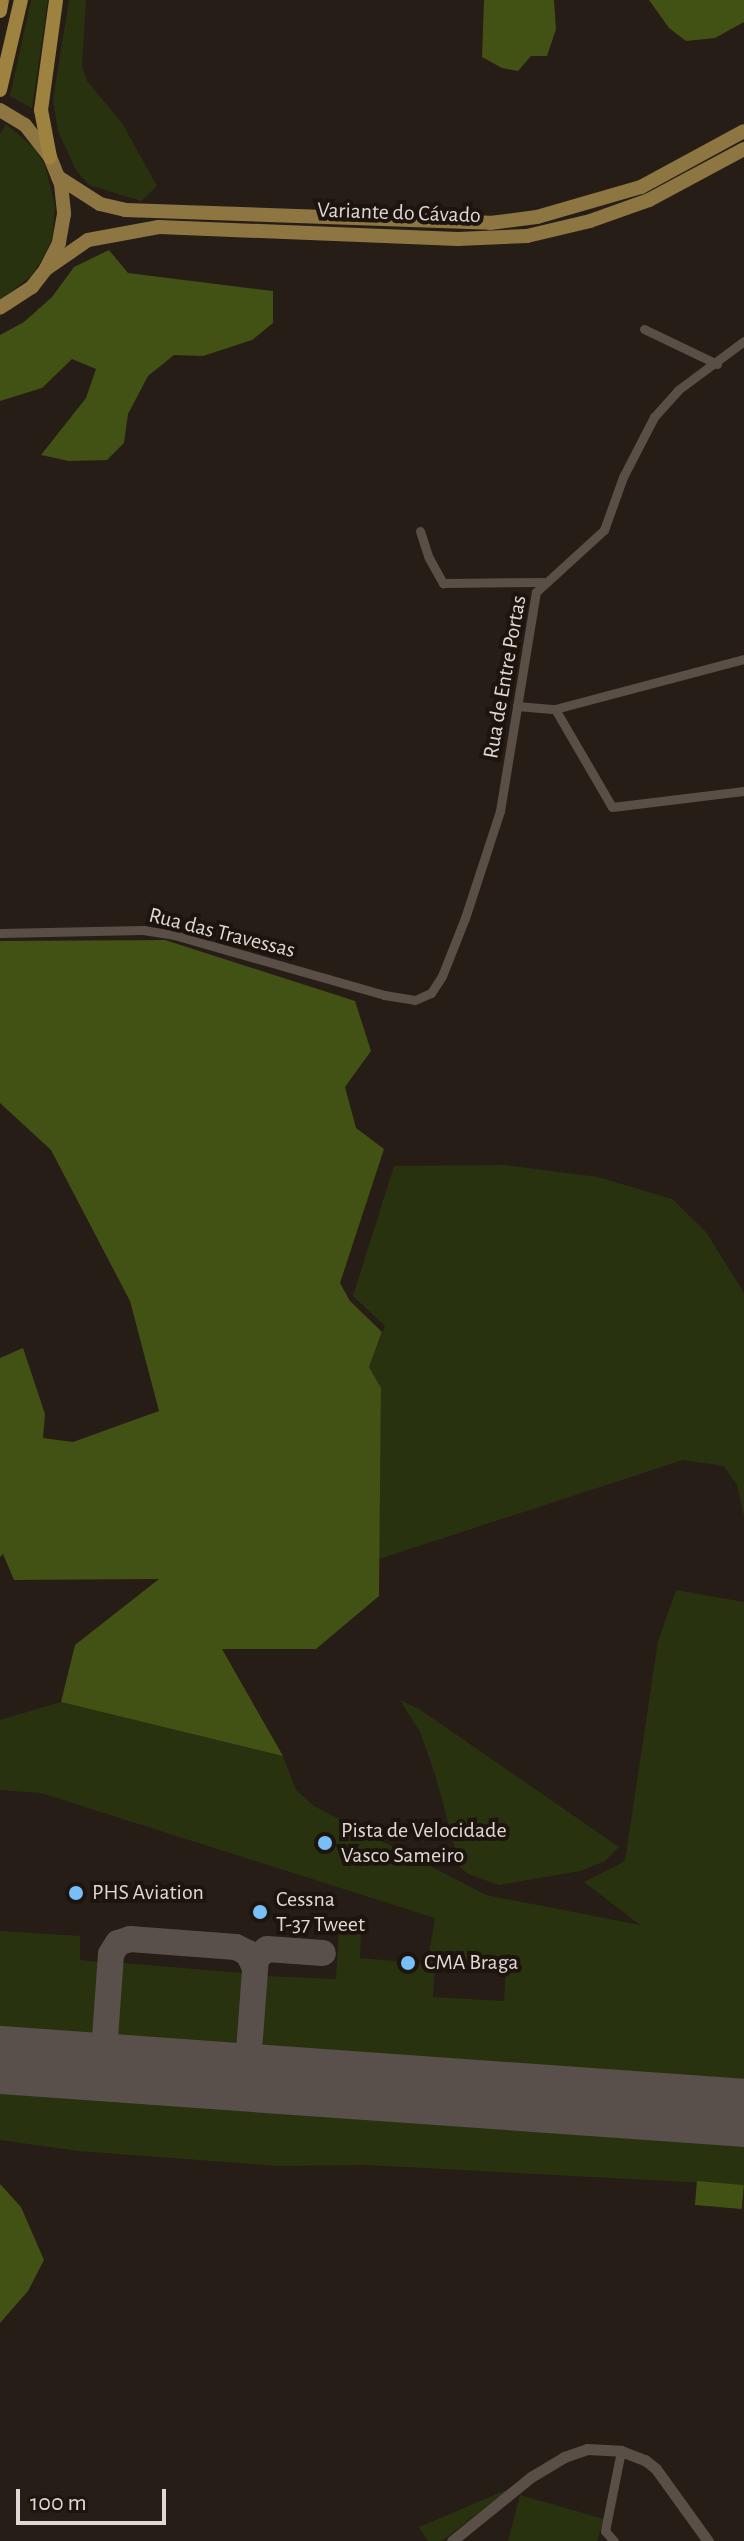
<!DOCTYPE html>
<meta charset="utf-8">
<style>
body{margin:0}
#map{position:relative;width:744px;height:2541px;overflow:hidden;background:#271d17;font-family:"Alegreya Sans",sans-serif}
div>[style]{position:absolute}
.green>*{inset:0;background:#29320e}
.forest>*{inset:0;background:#425114;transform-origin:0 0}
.taxiway>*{height:26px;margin:-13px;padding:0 13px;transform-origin:13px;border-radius:13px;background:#5a504b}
.runway>*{height:68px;margin:-34px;padding:0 34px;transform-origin:34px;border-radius:34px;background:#5a504b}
.minor>*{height:9px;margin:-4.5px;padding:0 4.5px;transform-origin:4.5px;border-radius:4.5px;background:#5a4f47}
.tertiary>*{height:11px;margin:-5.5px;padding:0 5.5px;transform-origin:5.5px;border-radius:5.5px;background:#5a4f47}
.primary>*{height:14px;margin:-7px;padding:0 7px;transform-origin:7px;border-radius:7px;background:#8d7642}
.trunk>*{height:14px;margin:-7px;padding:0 7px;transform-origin:7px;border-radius:7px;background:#9e8340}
.dots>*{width:22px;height:22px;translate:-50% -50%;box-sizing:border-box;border:4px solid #1d140e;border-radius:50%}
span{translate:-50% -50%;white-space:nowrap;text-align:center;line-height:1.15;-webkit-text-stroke:8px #1d140e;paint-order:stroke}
.street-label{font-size:22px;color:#dfd8d4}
.poi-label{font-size:22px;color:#dfd8d4}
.left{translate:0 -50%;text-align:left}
.scale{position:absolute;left:16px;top:2489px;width:150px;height:36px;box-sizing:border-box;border:4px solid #dfd8d4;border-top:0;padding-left:10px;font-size:24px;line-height:28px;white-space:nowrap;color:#dfd8d4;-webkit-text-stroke:6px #1d140e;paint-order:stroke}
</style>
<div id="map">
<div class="green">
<div style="clip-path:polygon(31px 0,48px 0,32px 108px,10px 96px)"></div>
<div style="clip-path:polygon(69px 0,86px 0,82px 66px,87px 81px,122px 123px,157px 186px,141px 201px,89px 185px,76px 170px,58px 131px,53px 99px)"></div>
<div style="clip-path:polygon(6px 124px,34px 148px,45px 165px,55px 206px,52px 239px,43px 258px,31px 276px,0 300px,0 134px)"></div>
<div style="clip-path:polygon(504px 1165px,598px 1177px,672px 1199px,706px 1232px,744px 1293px,744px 1516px,737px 1485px,724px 1466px,683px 1460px,379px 1559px,381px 1388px,369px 1367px,385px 1326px,353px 1296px,394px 1166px)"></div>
<div style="clip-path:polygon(evenodd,676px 1590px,744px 1602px,744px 2095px,262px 2061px,256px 2052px,261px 1976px,336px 1979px,339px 1927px,361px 1929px,360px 1958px,427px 1964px,435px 1918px,41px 1793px,0 1790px,0 1720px,61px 1702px,283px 1756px,296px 1790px,314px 1806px,486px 1895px,640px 1925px,584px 1882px,625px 1861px,658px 1641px,676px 1590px,435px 1966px,506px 1970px,504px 2001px,433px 1997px,435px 1966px)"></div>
<div style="clip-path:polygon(400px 1700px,419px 1709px,619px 1847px,605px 1861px,580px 1871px,499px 1885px,468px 1874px,460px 1867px,435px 1774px,420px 1732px)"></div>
<div style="clip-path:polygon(0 1931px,80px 1936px,80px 1960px,98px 1962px,103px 1967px,96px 2046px,0 2042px)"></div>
<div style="clip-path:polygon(123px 1963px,243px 1973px,246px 1977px,240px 2057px,119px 2051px,114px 2048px,117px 1969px)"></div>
<div style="clip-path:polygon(0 2077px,744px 2129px,744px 2185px,367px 2165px,278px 2166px,78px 2151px,0 2140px)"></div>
<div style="clip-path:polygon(509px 2489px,442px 2541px,428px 2541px,419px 2527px)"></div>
<div style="clip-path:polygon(520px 2495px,604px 2519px,597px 2541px,508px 2541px)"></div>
</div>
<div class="forest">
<div style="clip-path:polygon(484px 0,554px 0,556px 29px,547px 56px,531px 56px,518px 71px,502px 68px,482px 57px)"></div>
<div style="clip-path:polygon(649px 0,744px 0,744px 22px,715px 38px,686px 41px,669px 28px)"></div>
<div style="clip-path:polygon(109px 250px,128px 273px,273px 291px,273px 323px,252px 340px,203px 356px,174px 355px,148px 376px,128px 414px,124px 443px,107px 460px,69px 461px,41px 455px,86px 398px,96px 369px,72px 359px,42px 388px,0 401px,0 335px,24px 322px,52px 297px,74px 267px)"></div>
<div style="clip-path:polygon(165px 940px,355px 1001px,371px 1051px,345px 1087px,356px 1128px,384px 1149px,340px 1283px,350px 1301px,382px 1332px,369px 1367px,381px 1388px,379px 1596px,316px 1649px,222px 1649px,283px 1756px,61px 1702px,75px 1645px,159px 1579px,14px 1580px,3px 1554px,0 1557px,0 1358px,23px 1348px,45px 1414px,43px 1438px,73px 1442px,159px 1411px,130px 1301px,51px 1150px,0 1103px,0 941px)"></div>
<div style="left:697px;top:2181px;width:47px;height:24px;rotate:5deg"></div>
<div style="clip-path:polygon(0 2184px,21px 2207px,44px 2260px,28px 2291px,0 2323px)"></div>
</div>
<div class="taxiway">
<div style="left:117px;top:2068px;width:13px;rotate:-148deg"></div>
<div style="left:106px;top:2061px;width:9px;rotate:-103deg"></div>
<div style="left:104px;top:2052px;width:98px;rotate:-85.9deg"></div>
<div style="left:111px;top:1954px;width:13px;rotate:-58deg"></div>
<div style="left:118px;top:1943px;width:13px;rotate:-18deg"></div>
<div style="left:130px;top:1939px;width:106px;rotate:4.3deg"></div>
<div style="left:236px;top:1947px;width:13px;rotate:27deg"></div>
<div style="left:248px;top:1953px;width:14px;rotate:65deg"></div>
<div style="left:261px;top:2078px;width:11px;rotate:-153deg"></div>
<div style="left:251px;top:2073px;width:9px;rotate:-108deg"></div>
<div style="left:248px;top:2064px;width:106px;rotate:-85.7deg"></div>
<div style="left:256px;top:1958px;width:14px;rotate:-39deg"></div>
<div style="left:267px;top:1949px;width:56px;rotate:4.1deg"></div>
</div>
<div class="runway">
<div style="left:0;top:2060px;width:746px;rotate:4.07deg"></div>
</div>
<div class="minor">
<div style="left:644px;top:329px;width:81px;rotate:25.6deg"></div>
<div style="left:420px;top:531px;width:28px;rotate:72deg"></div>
<div style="left:429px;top:558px;width:29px;rotate:61deg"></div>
<div style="left:443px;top:583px;width:101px;rotate:-0.6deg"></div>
<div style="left:517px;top:706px;width:38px;rotate:5deg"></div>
<div style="left:555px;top:709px;width:196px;rotate:-14.8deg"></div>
<div style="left:555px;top:709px;width:113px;rotate:59.8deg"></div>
<div style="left:612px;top:807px;width:133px;rotate:-6.9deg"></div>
<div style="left:0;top:933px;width:143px;rotate:-1.2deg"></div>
<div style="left:143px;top:930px;width:31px;rotate:9deg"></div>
<div style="left:174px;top:935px;width:218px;rotate:15.9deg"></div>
<div style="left:384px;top:995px;width:31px;rotate:9deg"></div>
<div style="left:415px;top:1000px;width:17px;rotate:-24deg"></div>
<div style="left:431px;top:993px;width:20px;rotate:-57deg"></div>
<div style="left:442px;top:976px;width:62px;rotate:-68.4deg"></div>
<div style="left:465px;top:918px;width:113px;rotate:-71.9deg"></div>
<div style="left:500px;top:811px;width:222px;rotate:-80.7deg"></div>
<div style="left:536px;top:592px;width:92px;rotate:-42.4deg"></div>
<div style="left:604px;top:530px;width:56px;rotate:-70.3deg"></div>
<div style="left:623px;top:477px;width:68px;rotate:-62.7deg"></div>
<div style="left:654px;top:417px;width:36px;rotate:-48deg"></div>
<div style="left:678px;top:390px;width:82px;rotate:-36.6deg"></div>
<div style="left:614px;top:2541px;width:13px;rotate:-132deg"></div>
<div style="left:605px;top:2531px;width:82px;rotate:-78.7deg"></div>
</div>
<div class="tertiary">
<div style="left:452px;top:2541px;width:102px;rotate:-39deg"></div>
<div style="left:531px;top:2477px;width:39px;rotate:-31deg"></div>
<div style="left:564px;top:2457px;width:24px;rotate:-19deg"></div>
<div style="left:587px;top:2449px;width:34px;rotate:3deg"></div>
<div style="left:621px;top:2451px;width:26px;rotate:21deg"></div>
<div style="left:645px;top:2460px;width:14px;rotate:39deg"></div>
<div style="left:656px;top:2469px;width:89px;rotate:54.2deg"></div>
</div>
<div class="primary">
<div style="left:0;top:110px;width:29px;rotate:31deg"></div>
<div style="left:25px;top:125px;width:41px;rotate:52deg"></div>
<div style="left:50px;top:157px;width:29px;rotate:68deg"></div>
<div style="left:61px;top:184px;width:30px;rotate:84deg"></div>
<div style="left:64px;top:214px;width:29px;rotate:100deg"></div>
<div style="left:59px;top:243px;width:29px;rotate:117deg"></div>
<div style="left:46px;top:269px;width:23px;rotate:128deg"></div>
<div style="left:32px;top:287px;width:38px;rotate:147deg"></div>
<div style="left:58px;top:177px;width:50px;rotate:32.7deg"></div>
<div style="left:100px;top:204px;width:26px;rotate:13deg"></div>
<div style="left:125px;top:210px;width:365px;rotate:2deg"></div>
<div style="left:490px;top:223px;width:47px;rotate:-7.3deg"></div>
<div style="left:537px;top:217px;width:108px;rotate:-16.1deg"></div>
<div style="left:641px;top:187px;width:117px;rotate:-28.5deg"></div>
<div style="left:46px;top:269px;width:51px;rotate:-34.6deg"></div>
<div style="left:88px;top:240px;width:72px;rotate:-10.4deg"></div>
<div style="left:159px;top:227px;width:299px;rotate:2.3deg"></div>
<div style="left:458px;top:239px;width:69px;rotate:-2.5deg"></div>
<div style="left:527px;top:236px;width:65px;rotate:-13.4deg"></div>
<div style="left:590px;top:221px;width:63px;rotate:-19.6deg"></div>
<div style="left:649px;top:200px;width:108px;rotate:-28.2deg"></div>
</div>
<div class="trunk">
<div style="left:0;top:11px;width:11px;rotate:-80deg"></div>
<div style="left:0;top:90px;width:92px;rotate:-76.9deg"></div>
<div style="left:50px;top:157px;width:48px;rotate:-100.8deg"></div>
<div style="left:41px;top:110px;width:111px;rotate:-82.2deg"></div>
</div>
<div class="dots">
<div style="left:325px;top:1843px;background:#78bff7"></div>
<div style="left:76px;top:1893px;background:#78bff7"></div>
<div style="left:260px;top:1912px;background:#78bff7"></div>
<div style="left:408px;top:1963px;background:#78bff7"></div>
</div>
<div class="street-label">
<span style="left:399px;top:213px;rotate:2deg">Variante do Cávado</span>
<span style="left:505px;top:677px;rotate:-80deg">Rua de Entre Portas</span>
<span style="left:222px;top:933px;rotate:14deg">Rua das Travessas</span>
</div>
<div class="poi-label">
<span class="left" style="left:341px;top:1843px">Pista de Velocidade<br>Vasco Sameiro</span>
<span class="left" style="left:92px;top:1893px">PHS Aviation</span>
<span class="left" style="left:276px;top:1912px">Cessna<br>T-37 Tweet</span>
<span class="left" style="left:424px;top:1963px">CMA Braga</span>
</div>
<div class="scale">100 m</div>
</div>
